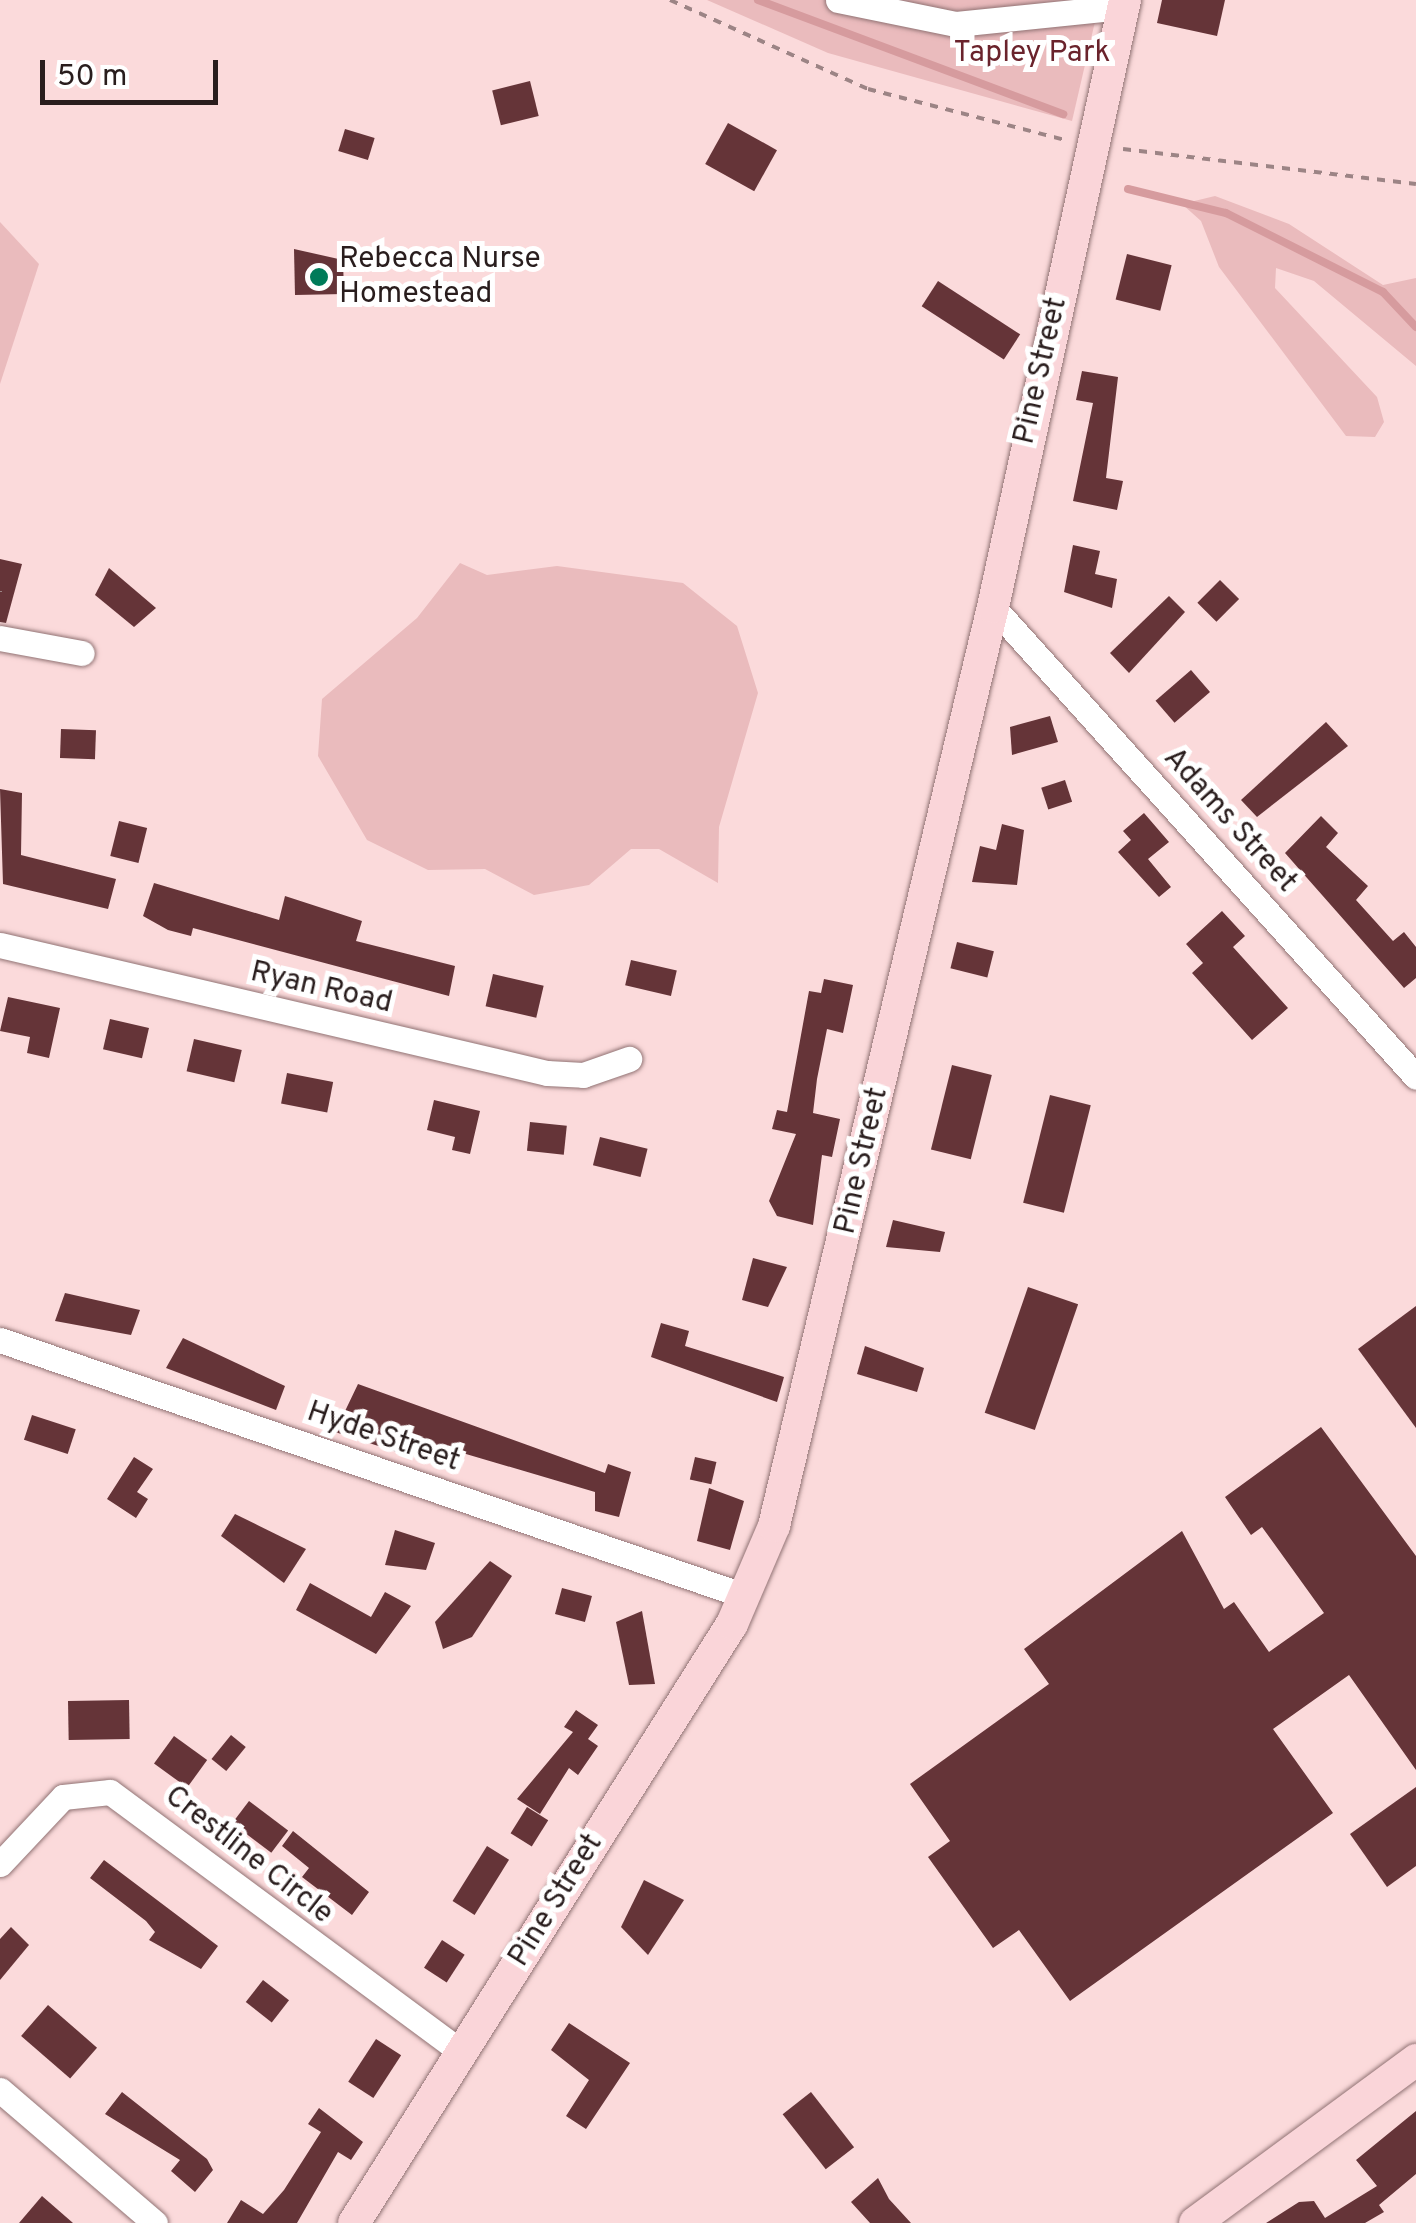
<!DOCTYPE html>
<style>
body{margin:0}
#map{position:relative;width:1416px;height:2223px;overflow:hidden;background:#fbdadb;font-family:Overpass,sans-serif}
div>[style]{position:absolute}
.green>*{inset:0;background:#eabbbd}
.stream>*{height:8px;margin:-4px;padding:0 4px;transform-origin:4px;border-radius:4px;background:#d69b9e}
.building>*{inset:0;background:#653438;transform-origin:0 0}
.path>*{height:4px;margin-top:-2px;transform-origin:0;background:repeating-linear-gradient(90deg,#9c8485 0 8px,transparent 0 16px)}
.roads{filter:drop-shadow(0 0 2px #917374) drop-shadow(0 0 2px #917374)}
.street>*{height:25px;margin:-12.5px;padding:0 12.5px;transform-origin:12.5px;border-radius:12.5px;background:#fff}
.secondary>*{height:32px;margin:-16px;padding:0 16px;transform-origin:16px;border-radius:16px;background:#fad5d9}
.dots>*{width:28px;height:28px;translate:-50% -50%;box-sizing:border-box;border:5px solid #fff;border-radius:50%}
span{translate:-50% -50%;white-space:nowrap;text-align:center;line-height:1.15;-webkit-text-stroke:10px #fff;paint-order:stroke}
.park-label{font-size:30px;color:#6a232c}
.poi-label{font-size:30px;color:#291d1d}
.left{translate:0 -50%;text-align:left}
.street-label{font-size:30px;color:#291d1d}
.scale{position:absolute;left:40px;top:60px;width:178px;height:45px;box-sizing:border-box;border:5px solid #291d1d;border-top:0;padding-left:12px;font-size:30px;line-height:35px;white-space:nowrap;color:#291d1d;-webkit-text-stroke:8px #fff;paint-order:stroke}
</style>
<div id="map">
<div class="green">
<div style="clip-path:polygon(707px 0,1100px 0,1072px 121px,828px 53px)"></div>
<div style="clip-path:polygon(1215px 196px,1289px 224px,1383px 285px,1416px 278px,1416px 366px,1314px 281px,1276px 268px,1275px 288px,1377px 397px,1384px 422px,1375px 437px,1346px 436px,1219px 267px,1201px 221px,1182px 204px)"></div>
<div style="clip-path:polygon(0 222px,39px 264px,0 384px)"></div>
<div style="clip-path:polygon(460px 563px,487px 575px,557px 566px,683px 583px,737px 626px,758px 693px,719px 827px,718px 883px,659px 849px,631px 849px,589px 885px,534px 895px,485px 869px,428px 870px,367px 840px,318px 756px,322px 699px,417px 618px)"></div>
</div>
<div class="stream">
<div style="left:758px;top:0;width:326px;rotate:20.5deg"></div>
<div style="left:1128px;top:189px;width:101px;rotate:13.8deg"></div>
<div style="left:1226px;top:213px;width:176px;rotate:26.7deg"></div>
<div style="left:1383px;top:292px;width:48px;rotate:46.7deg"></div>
</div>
<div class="building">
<div style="clip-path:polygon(1162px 0,1225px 0,1217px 36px,1157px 23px)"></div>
<div style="left:530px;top:81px;width:36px;height:39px;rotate:76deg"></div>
<div style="left:728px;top:123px;width:56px;height:47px;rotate:29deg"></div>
<div style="left:345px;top:129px;width:31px;height:23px;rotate:17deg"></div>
<div style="clip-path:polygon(294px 249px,343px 260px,344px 294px,295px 295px)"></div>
<div style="left:1127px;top:254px;width:46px;height:47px;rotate:14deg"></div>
<div style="left:938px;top:281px;width:98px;height:30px;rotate:33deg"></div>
<div style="clip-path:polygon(1082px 371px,1118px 377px,1106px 478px,1123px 481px,1117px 510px,1073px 501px,1093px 403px,1076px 400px)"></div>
<div style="clip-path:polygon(1073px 545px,1100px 551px,1095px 574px,1117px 579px,1112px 608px,1064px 592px)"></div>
<div style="clip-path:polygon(0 559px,22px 564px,6px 623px,0 622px)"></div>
<div style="clip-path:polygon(109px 568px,156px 608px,134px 627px,95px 595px)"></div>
<div style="left:1220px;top:580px;width:27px;height:32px;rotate:45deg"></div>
<div style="clip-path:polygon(1169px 596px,1185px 612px,1129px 673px,1110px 653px)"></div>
<div style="left:1191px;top:670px;width:29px;height:47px;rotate:49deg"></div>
<div style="clip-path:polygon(1050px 716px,1058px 742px,1012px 755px,1010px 727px)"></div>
<div style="clip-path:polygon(1326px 722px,1348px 746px,1257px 817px,1241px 800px)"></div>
<div style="left:61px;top:729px;width:35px;height:29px;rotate:2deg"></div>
<div style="left:1065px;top:780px;width:23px;height:25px;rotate:72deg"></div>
<div style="clip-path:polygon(0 789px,22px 793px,21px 855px,116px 879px,108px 909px,3px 884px)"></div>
<div style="clip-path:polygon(1144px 813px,1169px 842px,1148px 859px,1171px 887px,1159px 897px,1118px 852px,1131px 840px,1123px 831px)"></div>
<div style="clip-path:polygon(1321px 816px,1338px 833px,1326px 847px,1368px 886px,1356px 900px,1393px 941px,1404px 932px,1416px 947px,1416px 978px,1404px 988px,1285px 853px)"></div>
<div style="left:119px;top:821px;width:29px;height:36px;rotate:14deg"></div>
<div style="clip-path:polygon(1002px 824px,1024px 830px,1017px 885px,972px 882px,980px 846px,996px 850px)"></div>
<div style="clip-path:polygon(154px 883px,279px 920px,285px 896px,362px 921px,356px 941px,455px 966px,449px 996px,193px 928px,191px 936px,168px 930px,143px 916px)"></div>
<div style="clip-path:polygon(1222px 911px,1245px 936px,1233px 947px,1288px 1008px,1252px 1040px,1192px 973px,1203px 963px,1186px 944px)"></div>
<div style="left:957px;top:942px;width:38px;height:27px;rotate:14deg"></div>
<div style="left:631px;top:960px;width:47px;height:26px;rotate:13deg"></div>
<div style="left:493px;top:974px;width:52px;height:33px;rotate:13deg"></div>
<div style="clip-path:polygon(824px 979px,853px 985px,843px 1033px,827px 1029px,817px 1079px,813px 1113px,840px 1119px,832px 1157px,822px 1155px,813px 1225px,777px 1216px,769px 1201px,796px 1134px,772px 1129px,777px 1110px,787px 1112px,809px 991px,821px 993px)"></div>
<div style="clip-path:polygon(8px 997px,60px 1008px,49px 1058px,27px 1053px,30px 1037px,0 1031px)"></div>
<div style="left:110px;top:1019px;width:40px;height:31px;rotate:13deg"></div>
<div style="left:194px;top:1039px;width:49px;height:33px;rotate:13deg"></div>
<div style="left:952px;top:1065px;width:41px;height:87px;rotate:14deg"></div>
<div style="left:287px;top:1073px;width:47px;height:31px;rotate:11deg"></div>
<div style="left:1050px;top:1095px;width:42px;height:111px;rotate:14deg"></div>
<div style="clip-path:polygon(434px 1100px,480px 1111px,470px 1154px,452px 1150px,455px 1137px,427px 1130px)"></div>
<div style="left:530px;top:1122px;width:37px;height:29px;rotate:6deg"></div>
<div style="left:600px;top:1137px;width:49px;height:29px;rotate:14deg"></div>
<div style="clip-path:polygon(893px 1220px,945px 1232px,940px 1252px,886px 1247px)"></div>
<div style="clip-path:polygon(753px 1258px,787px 1267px,768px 1307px,742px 1300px)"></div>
<div style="left:1028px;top:1287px;width:53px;height:133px;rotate:19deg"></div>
<div style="clip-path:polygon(65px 1293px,140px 1310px,131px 1335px,55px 1321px)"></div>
<div style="clip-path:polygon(1416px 1306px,1416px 1428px,1358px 1349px)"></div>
<div style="clip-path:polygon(661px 1323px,689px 1331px,685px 1346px,784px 1377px,777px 1402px,651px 1357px)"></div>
<div style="clip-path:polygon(183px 1338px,285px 1386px,276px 1410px,166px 1368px)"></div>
<div style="clip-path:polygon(865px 1346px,924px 1368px,917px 1392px,857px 1374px)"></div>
<div style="clip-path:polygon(358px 1384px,605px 1473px,608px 1464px,631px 1472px,619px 1517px,595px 1511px,595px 1492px,405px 1436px,400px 1453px,335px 1432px)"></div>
<div style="left:32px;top:1415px;width:46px;height:26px;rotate:18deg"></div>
<div style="clip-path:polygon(1321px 1427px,1416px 1556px,1416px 1770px,1349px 1675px,1273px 1729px,1333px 1813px,1070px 2001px,1019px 1930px,993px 1948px,928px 1857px,950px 1841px,910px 1784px,1049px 1684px,1024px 1649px,1182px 1531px,1224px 1609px,1234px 1602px,1269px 1652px,1324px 1613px,1262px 1527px,1251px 1535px,1225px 1497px)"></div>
<div style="clip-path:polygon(134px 1457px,153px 1469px,137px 1492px,148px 1499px,136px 1518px,107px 1499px)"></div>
<div style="left:695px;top:1457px;width:22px;height:23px;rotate:13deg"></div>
<div style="clip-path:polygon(709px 1488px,744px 1501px,730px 1550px,697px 1541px)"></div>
<div style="clip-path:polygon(235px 1514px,306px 1549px,284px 1583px,221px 1536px)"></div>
<div style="clip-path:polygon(395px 1530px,435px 1543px,426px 1570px,385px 1565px)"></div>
<div style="clip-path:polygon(490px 1561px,512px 1576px,472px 1637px,443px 1649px,435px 1622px)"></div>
<div style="clip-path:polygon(310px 1583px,371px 1617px,385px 1592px,411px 1606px,376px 1654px,296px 1610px)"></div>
<div style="left:562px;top:1588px;width:31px;height:27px;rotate:15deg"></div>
<div style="clip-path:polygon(642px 1611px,655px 1684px,629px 1685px,616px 1622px)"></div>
<div style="left:129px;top:1700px;width:39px;height:61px;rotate:89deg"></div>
<div style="clip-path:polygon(576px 1710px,598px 1725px,588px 1739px,598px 1746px,578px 1775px,569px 1768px,540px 1814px,517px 1799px,573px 1732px,564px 1727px)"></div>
<div style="left:231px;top:1735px;width:19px;height:31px;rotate:39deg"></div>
<div style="left:174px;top:1736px;width:41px;height:34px;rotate:36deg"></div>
<div style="clip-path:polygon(1416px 1787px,1416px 1866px,1387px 1887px,1350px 1834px)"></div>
<div style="left:249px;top:1801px;width:49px;height:28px;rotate:37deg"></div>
<div style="left:527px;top:1807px;width:25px;height:31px;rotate:32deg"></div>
<div style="clip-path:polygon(293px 1831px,369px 1892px,352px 1915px,302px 1877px,309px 1868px,282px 1846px)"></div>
<div style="left:487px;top:1846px;width:26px;height:65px;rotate:32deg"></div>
<div style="clip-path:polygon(104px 1860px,218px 1946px,201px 1969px,149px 1940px,155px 1932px,146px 1921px,90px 1878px)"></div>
<div style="clip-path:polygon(644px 1880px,684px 1900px,648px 1955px,621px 1927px)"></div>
<div style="clip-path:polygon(11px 1927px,29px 1945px,0 1980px,0 1939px)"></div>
<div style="left:442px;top:1940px;width:27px;height:33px;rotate:33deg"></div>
<div style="left:263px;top:1980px;width:33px;height:28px;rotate:38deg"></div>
<div style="left:48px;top:2005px;width:65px;height:41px;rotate:41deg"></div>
<div style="clip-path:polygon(569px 2023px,630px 2063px,586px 2129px,566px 2116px,589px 2080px,551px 2050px)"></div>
<div style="left:376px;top:2039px;width:30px;height:51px;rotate:33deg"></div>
<div style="clip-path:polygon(122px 2092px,207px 2159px,213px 2170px,195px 2192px,171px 2171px,180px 2160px,105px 2114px)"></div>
<div style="left:811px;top:2092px;width:70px;height:36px;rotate:52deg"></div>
<div style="clip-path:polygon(319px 2108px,363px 2142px,351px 2160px,338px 2152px,297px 2223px,227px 2223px,241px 2200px,263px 2214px,284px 2190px,321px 2132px,308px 2124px)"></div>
<div style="clip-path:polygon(1416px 2111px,1416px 2174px,1379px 2205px,1384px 2212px,1365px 2223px,1266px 2223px,1299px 2202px,1314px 2201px,1325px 2218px,1377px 2186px,1356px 2160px)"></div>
<div style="clip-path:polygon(878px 2178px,889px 2199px,911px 2223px,870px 2223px,851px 2202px)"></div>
<div style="clip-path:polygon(42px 2196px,73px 2223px,19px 2223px)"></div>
</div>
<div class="path">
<div style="left:670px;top:0;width:217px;rotate:24.2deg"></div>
<div style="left:868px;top:89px;width:203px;rotate:14.5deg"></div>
<div style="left:1123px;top:149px;width:295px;rotate:6.8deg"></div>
<div style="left:0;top:592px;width:1px;rotate:-90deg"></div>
</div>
<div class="roads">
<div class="street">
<div style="left:838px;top:0;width:120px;rotate:11.5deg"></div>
<div style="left:956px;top:24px;width:169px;rotate:-5.8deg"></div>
<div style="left:993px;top:607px;width:632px;rotate:48.01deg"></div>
<div style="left:0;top:638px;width:83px;rotate:10.4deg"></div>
<div style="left:0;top:945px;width:562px;rotate:13.17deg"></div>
<div style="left:547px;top:1073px;width:36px;rotate:3deg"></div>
<div style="left:583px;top:1075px;width:49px;rotate:-19.2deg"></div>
<div style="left:0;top:1340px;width:788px;rotate:18.96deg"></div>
<div style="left:0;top:1864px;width:92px;rotate:-46.8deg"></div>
<div style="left:63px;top:1797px;width:47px;rotate:-6.1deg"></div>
<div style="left:110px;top:1792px;width:438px;rotate:36.5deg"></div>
<div style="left:0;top:2090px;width:204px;rotate:40.6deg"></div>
</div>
<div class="secondary">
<div style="left:354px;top:2223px;width:708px;rotate:-57.75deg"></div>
<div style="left:732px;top:1624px;width:107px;rotate:-66.8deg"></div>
<div style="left:774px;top:1526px;width:945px;rotate:-76.6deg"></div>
<div style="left:993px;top:607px;width:621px;rotate:-77.73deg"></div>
<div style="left:1195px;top:2223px;width:275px;rotate:-36.4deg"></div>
</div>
</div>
<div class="dots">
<div style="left:319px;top:277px;background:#007b59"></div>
</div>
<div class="park-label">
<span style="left:1032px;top:54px">Tapley Park</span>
</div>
<div class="poi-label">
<span class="left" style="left:339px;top:277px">Rebecca Nurse<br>Homestead</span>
</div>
<div class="street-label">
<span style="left:1042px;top:371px;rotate:-77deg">Pine Street</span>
<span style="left:1229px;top:821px;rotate:48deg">Adams Street</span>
<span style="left:321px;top:989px;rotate:13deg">Ryan Road</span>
<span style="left:863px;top:1161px;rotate:-77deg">Pine Street</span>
<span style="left:383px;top:1438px;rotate:19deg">Hyde Street</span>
<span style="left:248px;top:1856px;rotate:38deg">Crestline Circle</span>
<span style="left:557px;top:1901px;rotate:-58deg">Pine Street</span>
</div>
<div class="scale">50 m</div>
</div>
